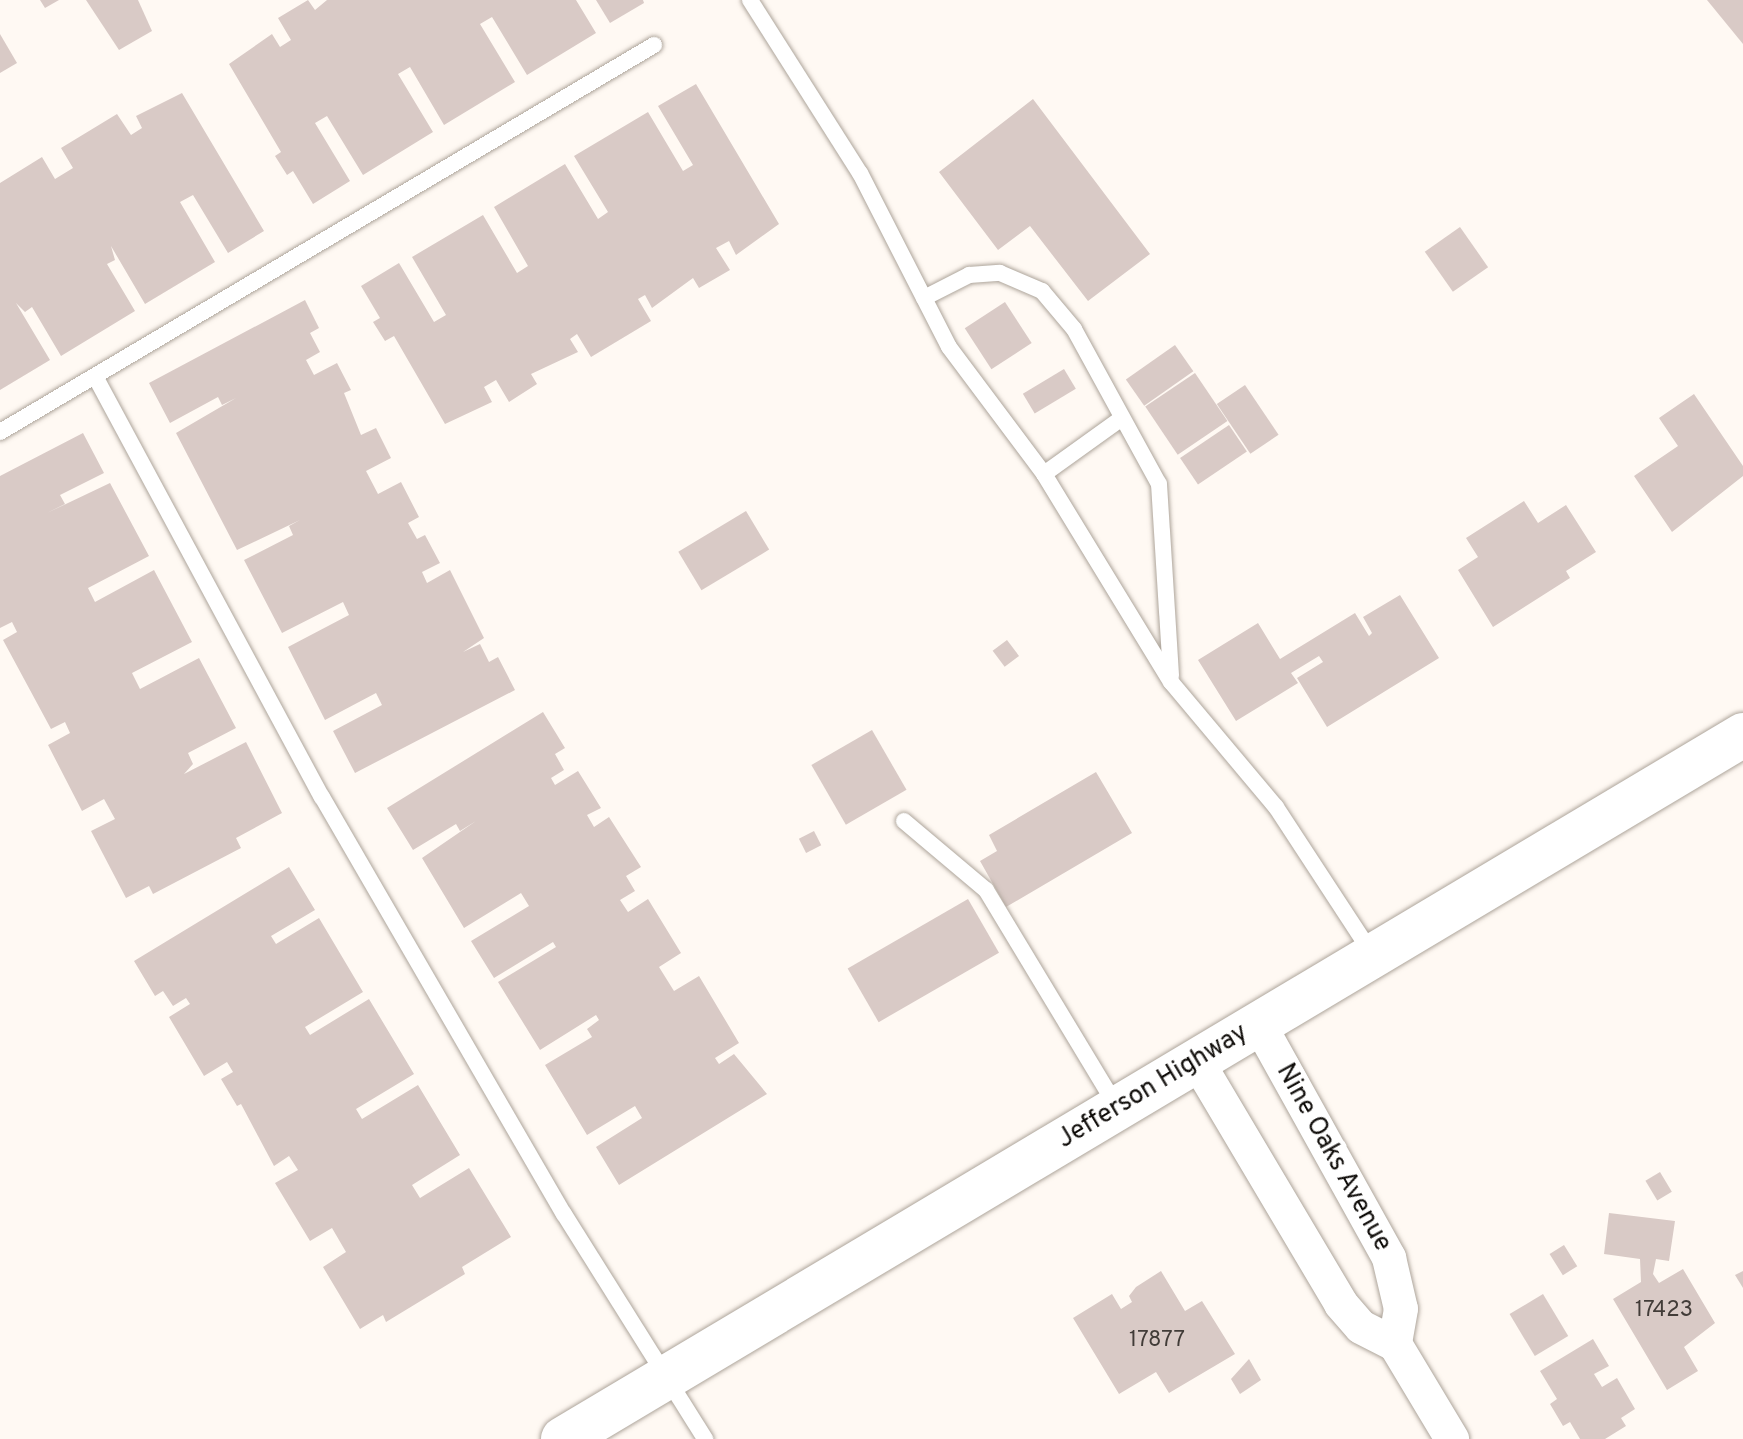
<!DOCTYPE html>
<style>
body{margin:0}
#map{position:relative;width:1743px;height:1439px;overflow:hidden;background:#fff9f3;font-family:Overpass,sans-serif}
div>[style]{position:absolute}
.building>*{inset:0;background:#d9cac6;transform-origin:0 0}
.roads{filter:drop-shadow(0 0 2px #aea59b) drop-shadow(0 0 2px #aea59b)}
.lane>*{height:16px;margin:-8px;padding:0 8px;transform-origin:8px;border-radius:8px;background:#fff}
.street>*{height:34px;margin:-17px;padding:0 17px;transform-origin:17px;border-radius:17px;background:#fff}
.primary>*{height:44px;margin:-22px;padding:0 22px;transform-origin:22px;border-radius:22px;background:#fff}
span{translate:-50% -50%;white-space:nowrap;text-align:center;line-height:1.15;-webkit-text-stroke:8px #fff;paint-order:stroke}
.number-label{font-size:22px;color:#423c38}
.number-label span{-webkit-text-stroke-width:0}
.street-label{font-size:26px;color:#0f0c09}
</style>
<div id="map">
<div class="building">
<div style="clip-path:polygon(40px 0,59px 0,45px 8px)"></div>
<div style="clip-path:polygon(86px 0,138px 0,152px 31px,119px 50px)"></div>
<div style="clip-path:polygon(308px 0,315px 10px,327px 0,576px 0,596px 33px,527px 75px,492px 17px,480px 24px,515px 82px,444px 125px,410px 67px,398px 74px,433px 132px,363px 175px,327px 116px,315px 123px,350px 181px,313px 204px,293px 171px,287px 175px,275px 156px,281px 152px,229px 64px,272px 34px,280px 47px,291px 40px,278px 18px)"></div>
<div style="clip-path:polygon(596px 0,643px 0,644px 3px,610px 23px)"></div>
<div style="clip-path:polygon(1707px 0,1743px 0,1743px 44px)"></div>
<div style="clip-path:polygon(0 34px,17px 63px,0 73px)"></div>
<div style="clip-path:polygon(696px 84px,779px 224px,736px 255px,729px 241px,716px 248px,730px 270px,699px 288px,693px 278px,652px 308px,645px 295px,638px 299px,651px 321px,591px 357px,577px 334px,570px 339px,578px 352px,531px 374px,537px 384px,509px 402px,496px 380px,484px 387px,492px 402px,445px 424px,394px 336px,385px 341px,373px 322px,380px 318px,361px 286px,399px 263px,434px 322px,446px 315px,412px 257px,483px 215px,517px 273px,528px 266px,494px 207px,565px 164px,598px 219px,608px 212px,574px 156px,648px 112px,683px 171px,693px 165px,658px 106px)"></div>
<div style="clip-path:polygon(182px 93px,264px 231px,228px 253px,193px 195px,180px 202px,215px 262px,145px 304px,111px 246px,115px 260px,107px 264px,135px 311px,61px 356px,32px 307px,25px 312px,16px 303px,50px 360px,0 390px,0 183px,42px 157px,55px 179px,73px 168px,61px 148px,117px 114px,131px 135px,142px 128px,136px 116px)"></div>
<div style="clip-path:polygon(1033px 99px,1150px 254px,1088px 301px,1030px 226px,998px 250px,939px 172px)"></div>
<div style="left:1460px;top:227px;width:49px;height:43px;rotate:55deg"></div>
<div style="clip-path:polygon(305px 300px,319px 328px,310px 333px,320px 352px,306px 360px,314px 375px,337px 363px,351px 390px,344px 393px,361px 435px,376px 428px,391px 458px,366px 471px,378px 494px,401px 482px,419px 517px,408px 523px,417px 539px,425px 535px,440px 563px,422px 572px,427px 583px,450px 570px,484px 638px,463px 652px,480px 644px,489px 662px,498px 657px,515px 690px,355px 773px,333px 731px,382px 705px,376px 693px,325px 720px,288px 647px,349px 615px,343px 602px,282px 633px,244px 560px,293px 535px,289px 526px,300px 520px,237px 550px,176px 433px,236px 398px,222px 405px,218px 397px,170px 423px,149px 383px)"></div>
<div style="left:1005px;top:302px;width:49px;height:48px;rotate:57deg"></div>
<div style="left:1175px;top:345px;width:32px;height:60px;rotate:55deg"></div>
<div style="left:1064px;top:369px;width:23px;height:48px;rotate:59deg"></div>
<div style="left:1195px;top:373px;width:58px;height:60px;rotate:56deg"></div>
<div style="left:1245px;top:385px;width:60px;height:34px;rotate:56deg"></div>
<div style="clip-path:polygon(1694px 394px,1743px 466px,1743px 476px,1672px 532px,1634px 476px,1678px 446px,1659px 418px)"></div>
<div style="left:1229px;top:425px;width:32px;height:59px;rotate:56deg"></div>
<div style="clip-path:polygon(83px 433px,104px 473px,60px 495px,65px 504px,47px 513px,110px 483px,149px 556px,88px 588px,95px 602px,154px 570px,192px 642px,132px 673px,140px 689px,199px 658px,236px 728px,188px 753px,193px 764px,184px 774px,246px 742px,282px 813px,236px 838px,241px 848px,153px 894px,149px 886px,126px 898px,91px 831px,115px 819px,104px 799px,82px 811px,48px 745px,70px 733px,65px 722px,51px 729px,3px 640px,17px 632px,12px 622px,0 628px,0 476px)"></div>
<div style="clip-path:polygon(1524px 501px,1538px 523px,1566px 505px,1596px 552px,1566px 571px,1570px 578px,1493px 627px,1458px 570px,1478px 557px,1466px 538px)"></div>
<div style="left:746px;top:511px;width:45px;height:79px;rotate:59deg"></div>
<div style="clip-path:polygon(1400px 595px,1439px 658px,1327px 727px,1297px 678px,1323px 662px,1319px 656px,1291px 673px,1298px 683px,1236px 721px,1198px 660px,1258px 623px,1280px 659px,1355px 613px,1369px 636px,1372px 633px,1363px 617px)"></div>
<div style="left:1007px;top:640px;width:20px;height:18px;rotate:53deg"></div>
<div style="clip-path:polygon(543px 712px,565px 748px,555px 754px,564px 770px,551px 778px,555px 785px,578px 771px,601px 808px,587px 815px,594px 827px,609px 817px,641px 867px,626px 876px,635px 891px,620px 900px,628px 912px,648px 899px,681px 953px,659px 967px,674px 991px,699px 976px,739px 1043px,715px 1058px,719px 1064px,734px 1054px,767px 1094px,619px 1185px,596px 1147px,642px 1118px,635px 1106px,587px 1135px,545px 1065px,592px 1037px,587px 1029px,599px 1020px,596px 1015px,540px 1050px,498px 982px,556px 947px,553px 942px,494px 978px,471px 941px,529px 906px,521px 893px,464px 928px,422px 858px,476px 821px,460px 831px,456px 824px,413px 850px,387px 808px)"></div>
<div style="left:872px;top:730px;width:69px;height:70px;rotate:60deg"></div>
<div style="clip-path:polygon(1096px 772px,1132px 833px,1006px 907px,980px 861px,997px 851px,989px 835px)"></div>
<div style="left:814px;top:831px;width:16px;height:17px;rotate:63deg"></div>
<div style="clip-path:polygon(289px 867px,315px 910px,271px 936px,276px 944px,319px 918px,363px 992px,305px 1027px,310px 1035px,369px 999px,414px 1074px,356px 1109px,362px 1119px,418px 1085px,460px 1155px,412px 1185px,420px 1198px,469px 1168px,511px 1237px,462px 1267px,465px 1274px,386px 1322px,383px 1315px,360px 1329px,323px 1267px,346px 1252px,332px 1228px,310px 1241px,275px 1183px,298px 1170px,289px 1156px,274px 1166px,241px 1104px,237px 1106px,221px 1079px,233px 1072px,227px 1062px,204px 1076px,169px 1017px,190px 1004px,186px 998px,173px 1006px,163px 991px,155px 996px,134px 961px)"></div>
<div style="left:968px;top:899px;width:62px;height:139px;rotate:60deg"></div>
<div style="left:1660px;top:1172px;width:23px;height:17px;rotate:59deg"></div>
<div style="clip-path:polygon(1609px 1213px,1675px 1221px,1669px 1261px,1656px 1259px,1653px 1274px,1659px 1283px,1683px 1269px,1715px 1323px,1684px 1347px,1698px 1371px,1667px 1390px,1613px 1299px,1641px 1282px,1640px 1259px,1604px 1254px)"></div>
<div style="left:1564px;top:1245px;width:25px;height:17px;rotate:58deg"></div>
<div style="clip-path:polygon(1161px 1271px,1185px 1311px,1202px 1301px,1235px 1354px,1169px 1393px,1156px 1372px,1119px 1394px,1073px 1318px,1112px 1294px,1121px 1309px,1132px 1302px,1129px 1296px,1136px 1287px)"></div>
<div style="clip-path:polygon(1743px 1271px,1743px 1288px,1735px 1275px)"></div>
<div style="left:1543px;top:1294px;width:49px;height:39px;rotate:59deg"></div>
<div style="clip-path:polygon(1593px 1339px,1609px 1366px,1594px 1374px,1602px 1387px,1617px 1378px,1635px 1409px,1621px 1418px,1626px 1426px,1605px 1439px,1580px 1439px,1570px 1422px,1563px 1426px,1550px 1404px,1557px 1399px,1540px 1371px)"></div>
<div style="clip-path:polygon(1249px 1359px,1261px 1380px,1240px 1394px,1231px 1379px)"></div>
</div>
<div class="roads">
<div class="lane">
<div style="left:750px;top:0;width:205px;rotate:57.6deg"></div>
<div style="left:860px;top:173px;width:195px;rotate:62.9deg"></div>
<div style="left:949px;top:347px;width:159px;rotate:53.2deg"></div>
<div style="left:1044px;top:474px;width:244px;rotate:58.6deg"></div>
<div style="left:1171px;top:682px;width:163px;rotate:50deg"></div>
<div style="left:1276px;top:807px;width:177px;rotate:56.8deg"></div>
<div style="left:924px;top:298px;width:51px;rotate:-27.1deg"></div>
<div style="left:969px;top:275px;width:31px;rotate:-4deg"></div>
<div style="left:1000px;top:273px;width:46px;rotate:23.2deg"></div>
<div style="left:1042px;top:291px;width:50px;rotate:49.9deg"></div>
<div style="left:1074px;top:329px;width:177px;rotate:61.3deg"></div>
<div style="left:1159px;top:484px;width:192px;rotate:86.4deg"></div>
<div style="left:96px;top:378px;width:476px;rotate:61.7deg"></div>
<div style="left:322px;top:797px;width:482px;rotate:59.9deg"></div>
<div style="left:564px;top:1214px;width:266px;rotate:57.9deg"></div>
<div style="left:0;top:432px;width:760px;rotate:-30.61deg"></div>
<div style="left:1044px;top:474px;width:96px;rotate:-35.7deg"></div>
<div style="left:904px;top:821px;width:107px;rotate:40.1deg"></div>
<div style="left:986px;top:890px;width:253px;rotate:58.9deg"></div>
</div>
<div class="street">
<div style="left:1259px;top:1024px;width:268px;rotate:60.9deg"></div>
<div style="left:1389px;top:1258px;width:52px;rotate:76.8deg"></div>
<div style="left:1401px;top:1309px;width:36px;rotate:100deg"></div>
<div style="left:1197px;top:1061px;width:282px;rotate:59.3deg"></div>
<div style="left:1341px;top:1304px;width:30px;rotate:49deg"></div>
<div style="left:1361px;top:1327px;width:38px;rotate:27deg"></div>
<div style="left:1395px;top:1344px;width:111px;rotate:59deg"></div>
</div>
<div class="primary">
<div style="left:563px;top:1439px;width:1374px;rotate:-30.82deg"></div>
</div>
</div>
<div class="number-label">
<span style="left:1664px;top:1311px">17423</span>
<span style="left:1157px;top:1341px">17877</span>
</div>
<div class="street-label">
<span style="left:1153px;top:1087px;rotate:-31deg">Jefferson Highway</span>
<span style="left:1333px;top:1158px;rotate:61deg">Nine Oaks Avenue</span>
</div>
</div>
